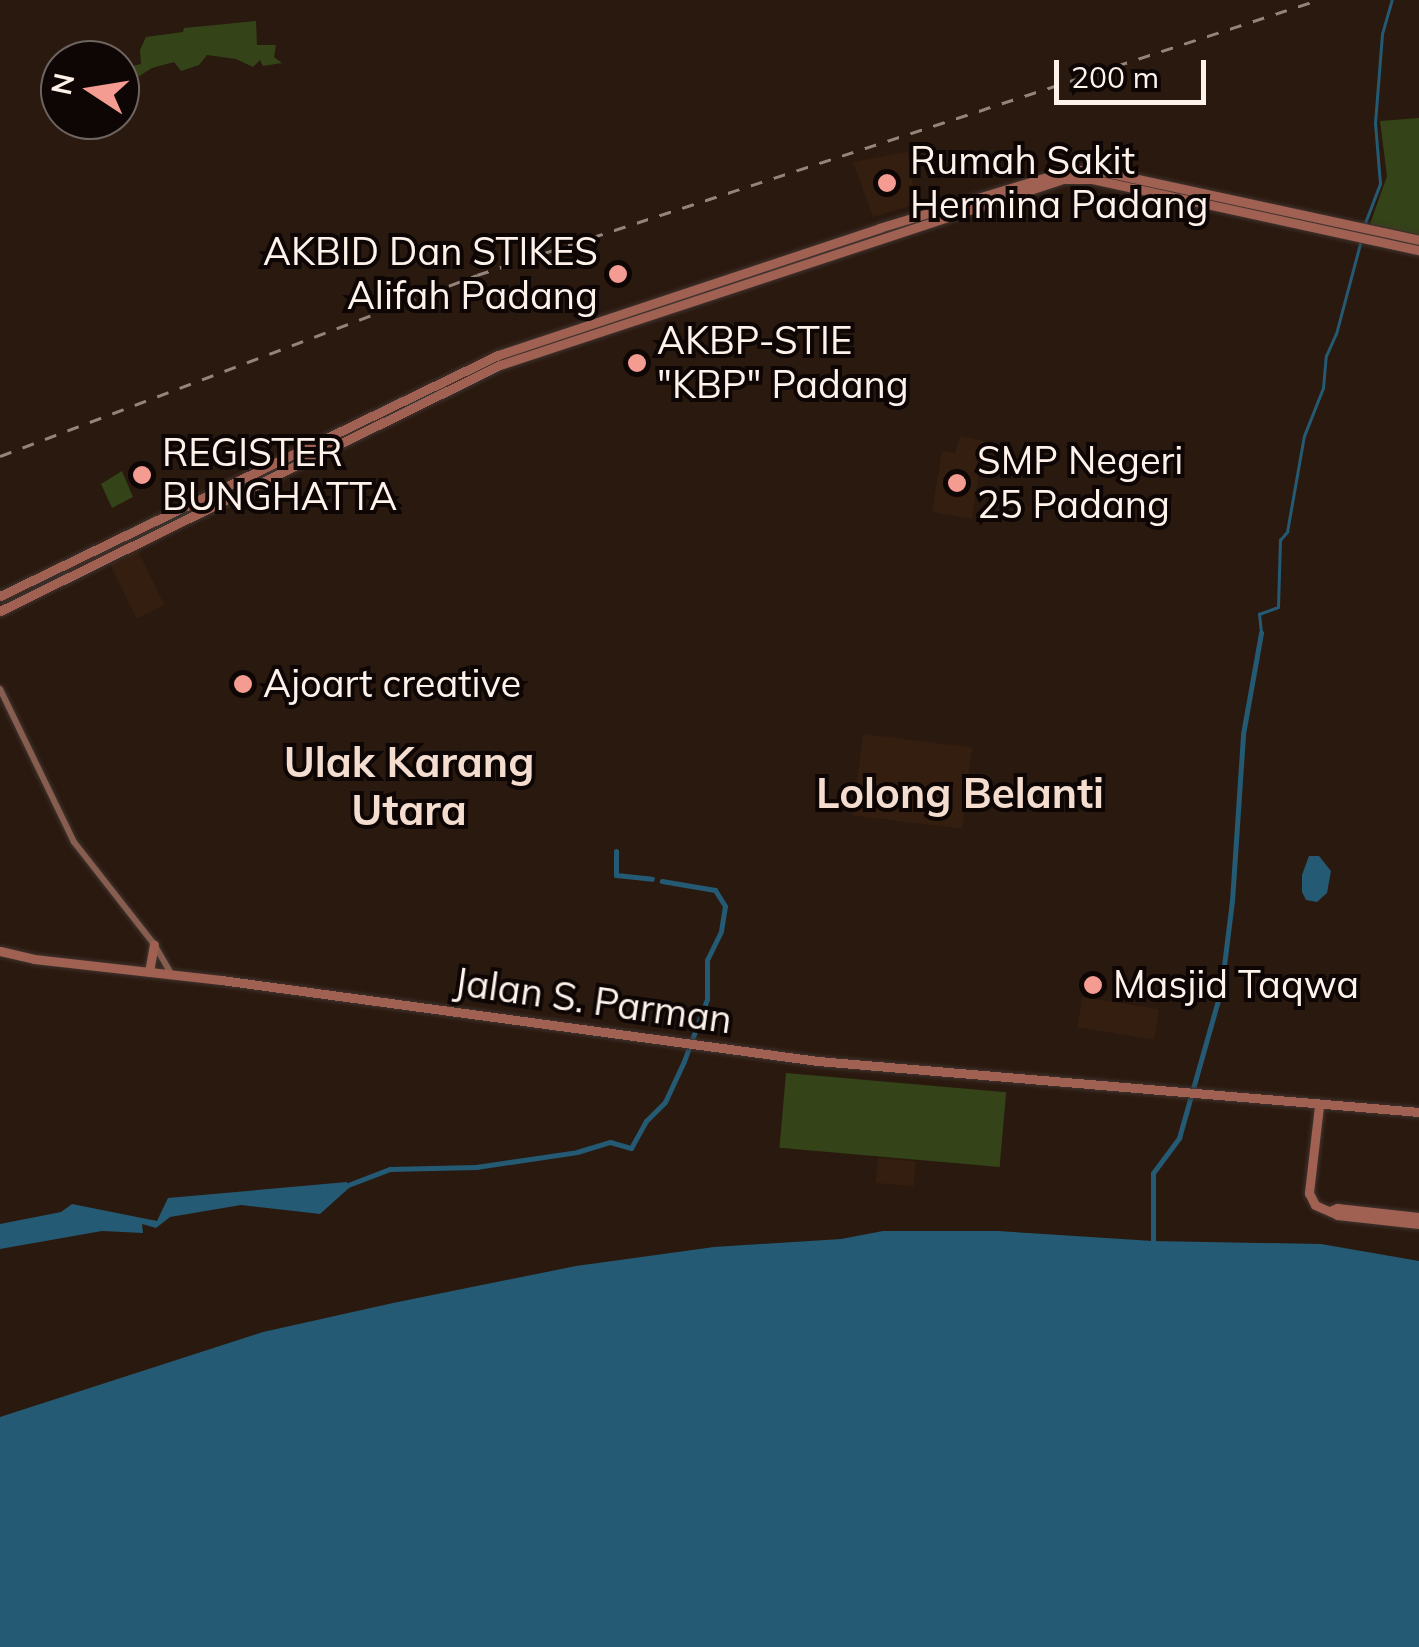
<!DOCTYPE html>
<style>
body{margin:0}
#map{position:relative;width:1419px;height:1647px;overflow:hidden;background:#2a190f;font-family:Mulish,sans-serif}
div>[style]{position:absolute}
.built>*{inset:0;background:#341e10;transform-origin:0 0}
.green>*{inset:0;background:#344318;transform-origin:0 0}
.water>*{inset:0;background:#245a73}
.stream>*{height:2.5px;margin:-1.25px;padding:0 1.25px;transform-origin:1.25px;border-radius:1.25px;background:#245a73}
.canal>*{height:5px;margin:-2.5px;padding:0 2.5px;transform-origin:2.5px;border-radius:2.5px;background:#245a73}
.roads{filter:drop-shadow(0 0 2px #40342f) drop-shadow(0 0 2px #40342f)}
.secondary>*{height:6px;margin:-3px;padding:0 3px;transform-origin:3px;border-radius:3px;background:#875d50}
.primary>*{height:9px;margin:-4.5px;padding:0 4.5px;transform-origin:4.5px;border-radius:4.5px;background:#a06052}
.rail>*{height:2.5px;margin-top:-1.25px;transform-origin:0;background:repeating-linear-gradient(90deg,#93847c 0 12px,transparent 0 24px)}
.dots>*{width:28px;height:28px;translate:-50% -50%;box-sizing:border-box;border:5px solid #0d0604;border-radius:50%}
span{translate:-50% -50%;white-space:nowrap;text-align:center;line-height:1.15;-webkit-text-stroke:8px #0d0604;paint-order:stroke}
.poi-label{font-size:38px;color:#fef2eb}
.left{translate:0 -50%;text-align:left}
.right{translate:-100% -50%;text-align:right}
.street-label{font-size:38px;color:#fef2eb}
.quarter-label{font-size:42px;color:#f4dccf;font-weight:700}
.north{position:absolute;left:40px;top:40px;width:100px;height:100px;box-sizing:border-box;background:#0d0604;border:2px solid #6d6460;border-radius:50%;rotate:282deg;font-size:28px;font-weight:700;line-height:40px;text-align:center;color:#fef2eb}
.north::after{content:'';display:block;margin:auto;width:35px;height:45px;background:#f59c92;clip-path:polygon(50% 0,100% 100%,50% 72%,0 100%)}
.scale{position:absolute;left:1054px;top:60px;width:152px;height:45px;box-sizing:border-box;border:5px solid #fef2eb;border-top:0;padding-left:12px;font-size:30px;line-height:35px;white-space:nowrap;color:#fef2eb;-webkit-text-stroke:8px #0d0604;paint-order:stroke}
</style>
<div id="map">
<div class="built">
<div style="clip-path:polygon(908px 152px,916px 204px,873px 217px,853px 162px)"></div>
<div style="clip-path:polygon(960px 436px,984px 441px,972px 519px,932px 512px,942px 451px,955px 453px)"></div>
<div style="left:138px;top:551px;width:60px;height:31px;rotate:64deg"></div>
<div style="left:863px;top:734px;width:110px;height:82px;rotate:7deg"></div>
<div style="left:1082px;top:997px;width:78px;height:31px;rotate:9deg"></div>
<div style="left:878px;top:1158px;width:38px;height:25px;rotate:5deg"></div>
</div>
<div class="green">
<div style="clip-path:polygon(256px 21px,257px 45px,276px 45px,274px 57px,282px 63px,263px 66px,260px 60px,253px 67px,236px 59px,207px 55px,199px 65px,181px 71px,174px 62px,152px 68px,128px 83px,128px 67px,141px 64px,140px 50px,146px 37px,183px 32px,184px 28px)"></div>
<div style="clip-path:polygon(1419px 118px,1419px 235px,1370px 224px,1387px 176px,1380px 121px)"></div>
<div style="clip-path:polygon(122px 471px,133px 497px,112px 508px,101px 484px)"></div>
<div style="left:786px;top:1073px;width:221px;height:75px;rotate:5deg"></div>
</div>
<div class="water">
<div style="clip-path:polygon(1309px 856px,1319px 856px,1331px 871px,1327px 893px,1317px 902px,1306px 900px,1302px 892px,1302px 875px)"></div>
<div style="clip-path:polygon(347px 1182px,349px 1188px,320px 1214px,241px 1205px,170px 1217px,156px 1228px,142px 1224px,143px 1233px,102px 1231px,0 1249px,0 1224px,61px 1212px,72px 1204px,157px 1221px,168px 1198px)"></div>
<div style="clip-path:polygon(883px 1231px,998px 1231px,1153px 1241px,1321px 1244px,1419px 1261px,1419px 1647px,0 1647px,0 1417px,263px 1332px,393px 1303px,576px 1266px,714px 1247px,841px 1239px)"></div>
</div>
<div class="stream">
<div style="left:1365px;top:223px;width:42px;rotate:-69deg"></div>
<div style="left:1380px;top:184px;width:61px;rotate:-94.7deg"></div>
<div style="left:1375px;top:123px;width:89px;rotate:-85.5deg"></div>
<div style="left:1382px;top:34px;width:35px;rotate:-74deg"></div>
<div style="left:1261px;top:633px;width:19px;rotate:-96deg"></div>
<div style="left:1259px;top:614px;width:20px;rotate:-20deg"></div>
<div style="left:1278px;top:607px;width:67px;rotate:-88.3deg"></div>
<div style="left:1280px;top:540px;width:11px;rotate:-49deg"></div>
<div style="left:1287px;top:532px;width:97px;rotate:-80deg"></div>
<div style="left:1304px;top:436px;width:52px;rotate:-68.4deg"></div>
<div style="left:1323px;top:388px;width:32px;rotate:-85deg"></div>
<div style="left:1326px;top:356px;width:24px;rotate:-66deg"></div>
<div style="left:1336px;top:334px;width:97px;rotate:-75.1deg"></div>
</div>
<div class="canal">
<div style="left:616px;top:851px;width:24px;rotate:90deg"></div>
<div style="left:616px;top:875px;width:36px;rotate:6deg"></div>
<div style="left:348px;top:1185px;width:45px;rotate:-20.9deg"></div>
<div style="left:390px;top:1169px;width:86px;rotate:-1.3deg"></div>
<div style="left:476px;top:1167px;width:102px;rotate:-8.4deg"></div>
<div style="left:577px;top:1152px;width:34px;rotate:-17deg"></div>
<div style="left:610px;top:1142px;width:22px;rotate:16deg"></div>
<div style="left:631px;top:1148px;width:31px;rotate:-61deg"></div>
<div style="left:646px;top:1121px;width:27px;rotate:-45deg"></div>
<div style="left:665px;top:1102px;width:45px;rotate:-65.1deg"></div>
<div style="left:684px;top:1061px;width:66px;rotate:-69.6deg"></div>
<div style="left:707px;top:999px;width:39px;rotate:-90deg"></div>
<div style="left:707px;top:960px;width:32px;rotate:-64deg"></div>
<div style="left:721px;top:931px;width:25px;rotate:-81deg"></div>
<div style="left:725px;top:906px;width:19px;rotate:-122deg"></div>
<div style="left:715px;top:890px;width:54px;rotate:-170.4deg"></div>
<div style="left:1153px;top:1241px;width:68px;rotate:-90deg"></div>
<div style="left:1153px;top:1173px;width:44px;rotate:-53.4deg"></div>
<div style="left:1179px;top:1138px;width:154px;rotate:-74.2deg"></div>
<div style="left:1221px;top:990px;width:90px;rotate:-83deg"></div>
<div style="left:1232px;top:901px;width:167px;rotate:-86.2deg"></div>
<div style="left:1243px;top:734px;width:103px;rotate:-79.9deg"></div>
</div>
<div class="roads">
<div class="secondary">
<div style="left:0;top:689px;width:170px;rotate:64.2deg"></div>
<div style="left:74px;top:842px;width:130px;rotate:51.9deg"></div>
<div style="left:154px;top:944px;width:34px;rotate:60deg"></div>
</div>
<div class="primary">
<div style="left:0;top:596px;width:553px;rotate:-25.82deg"></div>
<div style="left:498px;top:355px;width:402px;rotate:-18.4deg"></div>
<div style="left:879px;top:228px;width:200px;rotate:-16.9deg"></div>
<div style="left:1070px;top:170px;width:26px"></div>
<div style="left:1096px;top:170px;width:330px;rotate:12.2deg"></div>
<div style="left:0;top:611px;width:557px;rotate:-26.2deg"></div>
<div style="left:500px;top:365px;width:593px;rotate:-18.28deg"></div>
<div style="left:1063px;top:179px;width:29px"></div>
<div style="left:1092px;top:179px;width:335px;rotate:12.3deg"></div>
<div style="left:0;top:951px;width:35px;rotate:13deg"></div>
<div style="left:34px;top:959px;width:188px;rotate:6.4deg"></div>
<div style="left:221px;top:980px;width:602px;rotate:7.73deg"></div>
<div style="left:818px;top:1061px;width:603px;rotate:4.85deg"></div>
<div style="left:149px;top:972px;width:28px;rotate:-80deg"></div>
<div style="left:1319px;top:1106px;width:88px;rotate:96.6deg"></div>
<div style="left:1309px;top:1193px;width:13px;rotate:63deg"></div>
<div style="left:1315px;top:1205px;width:24px;rotate:24deg"></div>
<div style="left:1337px;top:1215px;width:82px;rotate:6.3deg"></div>
<div style="left:1330px;top:1211px;width:8px;rotate:-23deg"></div>
<div style="left:1337px;top:1208px;width:82px;rotate:6.3deg"></div>
</div>
</div>
<div class="rail">
<div style="left:0;top:456px;width:510px;rotate:-20.78deg"></div>
<div style="left:477px;top:275px;width:885px;rotate:-18.11deg"></div>
</div>
<div class="dots">
<div style="left:887px;top:183px;background:#f59c92"></div>
<div style="left:618px;top:274px;background:#f59c92"></div>
<div style="left:637px;top:363px;background:#f59c92"></div>
<div style="left:142px;top:475px;background:#f59c92"></div>
<div style="left:957px;top:483px;background:#f59c92"></div>
<div style="left:243px;top:684px;background:#f59c92"></div>
<div style="left:1093px;top:985px;background:#f59c92"></div>
</div>
<div class="poi-label">
<span class="left" style="left:910px;top:183px">Rumah Sakit<br>Hermina Padang</span>
<span class="right" style="left:598px;top:274px">AKBID Dan STIKES<br>Alifah Padang</span>
<span class="left" style="left:657px;top:363px">AKBP-STIE<br>"KBP" Padang</span>
<span class="left" style="left:162px;top:475px">REGISTER<br>BUNGHATTA</span>
<span class="left" style="left:977px;top:483px">SMP Negeri<br>25 Padang</span>
<span class="left" style="left:263px;top:684px">Ajoart creative</span>
<span class="left" style="left:1113px;top:985px">Masjid Taqwa</span>
</div>
<div class="street-label">
<span style="left:593px;top:1001px;rotate:8deg">Jalan S. Parman</span>
</div>
<div class="quarter-label">
<span style="left:409px;top:786px">Ulak Karang<br>Utara</span>
<span style="left:960px;top:793px">Lolong Belanti</span>
</div>
<div class="north">N</div>
<div class="scale">200 m</div>
</div>
